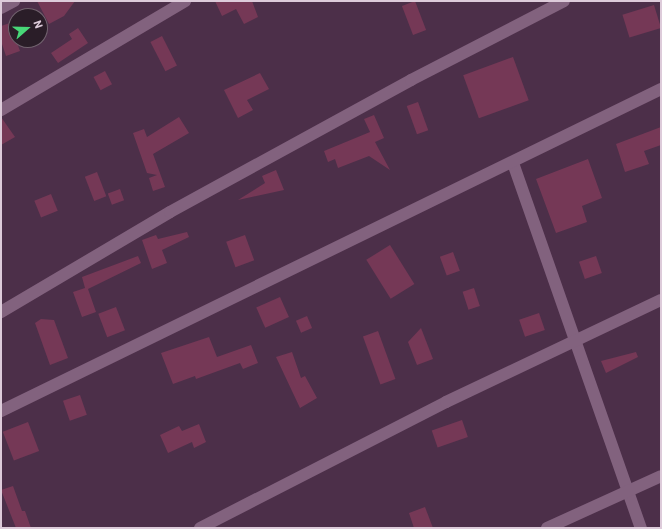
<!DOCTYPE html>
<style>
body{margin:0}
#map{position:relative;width:662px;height:529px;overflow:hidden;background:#4c2f49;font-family:Barlow,sans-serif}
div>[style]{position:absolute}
.building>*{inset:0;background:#753856;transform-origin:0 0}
.minor>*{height:12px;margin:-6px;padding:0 6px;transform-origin:6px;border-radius:6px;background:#82627e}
span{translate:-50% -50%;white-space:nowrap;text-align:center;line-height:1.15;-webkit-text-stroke:4px #2a1d28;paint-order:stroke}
.frame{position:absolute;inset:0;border:2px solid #ddcbda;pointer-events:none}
.north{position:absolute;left:8px;top:8px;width:40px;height:40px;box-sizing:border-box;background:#2a1d28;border:1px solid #72636f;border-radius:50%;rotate:70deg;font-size:11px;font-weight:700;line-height:16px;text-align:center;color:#ddcbda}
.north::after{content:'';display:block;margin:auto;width:14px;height:18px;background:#48d778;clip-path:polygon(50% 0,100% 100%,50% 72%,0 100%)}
</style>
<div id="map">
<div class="building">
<div style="clip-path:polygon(37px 1px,75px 1px,64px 16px,49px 24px)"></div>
<div style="clip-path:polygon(215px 1px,252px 1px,258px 17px,244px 24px,236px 9px,222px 16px)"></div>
<div style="left:415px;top:1px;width:31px;height:14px;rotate:69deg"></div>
<div style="left:654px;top:5px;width:24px;height:33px;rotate:73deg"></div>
<div style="clip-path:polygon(16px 21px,16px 40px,20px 51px,6px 56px,1px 41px,1px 26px)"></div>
<div style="clip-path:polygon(78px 28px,88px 43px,58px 63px,51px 53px,72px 39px,69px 34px)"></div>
<div style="left:162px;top:36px;width:33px;height:13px;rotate:63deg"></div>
<div style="left:513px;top:57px;width:46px;height:53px;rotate:70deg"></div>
<div style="left:105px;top:71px;width:15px;height:13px;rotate:62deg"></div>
<div style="clip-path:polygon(260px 73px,269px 89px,247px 100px,253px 110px,238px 118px,224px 90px)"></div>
<div style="left:418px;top:102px;width:30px;height:12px;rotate:70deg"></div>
<div style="clip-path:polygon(374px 115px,384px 138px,375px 142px,390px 170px,369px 156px,338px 168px,335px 159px,328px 162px,324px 151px,370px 132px,364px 119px)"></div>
<div style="clip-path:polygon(1px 117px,15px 137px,1px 145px)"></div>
<div style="clip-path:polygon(179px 117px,189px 133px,153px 154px,165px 187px,153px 191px,149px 178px,157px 175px,147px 173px,133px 133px,144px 129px,147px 137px)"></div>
<div style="clip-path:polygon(661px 127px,661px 145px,644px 151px,649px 164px,625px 172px,616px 144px)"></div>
<div style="clip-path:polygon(588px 159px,602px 198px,582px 206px,587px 222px,556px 233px,536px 179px)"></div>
<div style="clip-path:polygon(276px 170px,284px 190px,238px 200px,265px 183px,262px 176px)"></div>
<div style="left:97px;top:172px;width:26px;height:13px;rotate:69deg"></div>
<div style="left:120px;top:189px;width:12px;height:13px;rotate:70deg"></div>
<div style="left:51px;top:194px;width:18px;height:18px;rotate:68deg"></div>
<div style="clip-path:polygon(187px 232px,189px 237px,162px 250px,167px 263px,152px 269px,142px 240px,156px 235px,158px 239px)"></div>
<div style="left:245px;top:235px;width:27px;height:20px;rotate:70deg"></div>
<div style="left:390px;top:245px;width:46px;height:28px;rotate:58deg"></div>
<div style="left:453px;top:252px;width:20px;height:14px;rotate:70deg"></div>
<div style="clip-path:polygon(138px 256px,141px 263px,88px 289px,96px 312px,82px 317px,73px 292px,85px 288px,82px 277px)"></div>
<div style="left:596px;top:256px;width:18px;height:18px;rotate:71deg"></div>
<div style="left:474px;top:288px;width:19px;height:12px;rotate:72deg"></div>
<div style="left:280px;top:297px;width:22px;height:26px;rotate:66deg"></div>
<div style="left:116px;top:307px;width:25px;height:19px;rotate:69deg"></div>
<div style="left:539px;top:313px;width:18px;height:21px;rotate:71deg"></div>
<div style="left:307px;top:316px;width:13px;height:12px;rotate:67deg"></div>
<div style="clip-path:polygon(41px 319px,54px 320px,68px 358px,50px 365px,35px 323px)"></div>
<div style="clip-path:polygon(421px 328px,433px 359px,417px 365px,408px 342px)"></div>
<div style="left:378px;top:331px;width:51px;height:16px;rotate:70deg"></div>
<div style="clip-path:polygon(209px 337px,217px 357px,251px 345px,258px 363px,243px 369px,240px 363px,196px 379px,195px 376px,173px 384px,161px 353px)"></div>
<div style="clip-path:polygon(292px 352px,301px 378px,305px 376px,317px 398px,300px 408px,276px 357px)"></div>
<div style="clip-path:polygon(636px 352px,638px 357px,606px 373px,601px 361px)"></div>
<div style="left:80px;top:395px;width:21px;height:18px;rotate:71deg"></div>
<div style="left:462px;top:420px;width:18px;height:32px;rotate:71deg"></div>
<div style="left:28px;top:422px;width:31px;height:27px;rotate:69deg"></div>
<div style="clip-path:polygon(199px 424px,206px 442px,194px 448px,192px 442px,168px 453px,160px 435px,179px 426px,182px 431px)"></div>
<div style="clip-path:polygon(13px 486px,22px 511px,25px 511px,31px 528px,16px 528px,1px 490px)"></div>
<div style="clip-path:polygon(425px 507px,433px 528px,414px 528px,409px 513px)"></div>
</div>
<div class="minor">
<div style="left:1px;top:8px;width:15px;rotate:-28deg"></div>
<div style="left:1px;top:110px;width:214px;rotate:-30.6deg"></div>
<div style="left:513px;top:163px;width:387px;rotate:70.7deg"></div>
<div style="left:1px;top:312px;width:196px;rotate:-30.6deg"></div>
<div style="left:170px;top:212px;width:275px;rotate:-28.7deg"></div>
<div style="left:411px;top:80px;width:172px;rotate:-27.3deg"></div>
<div style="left:1px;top:411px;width:734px;rotate:-26.01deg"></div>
<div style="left:200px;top:528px;width:276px;rotate:-27.1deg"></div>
<div style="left:446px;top:402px;width:238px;rotate:-25.4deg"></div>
<div style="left:547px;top:528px;width:125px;rotate:-24.5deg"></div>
</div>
<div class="frame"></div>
<div class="north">N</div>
</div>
